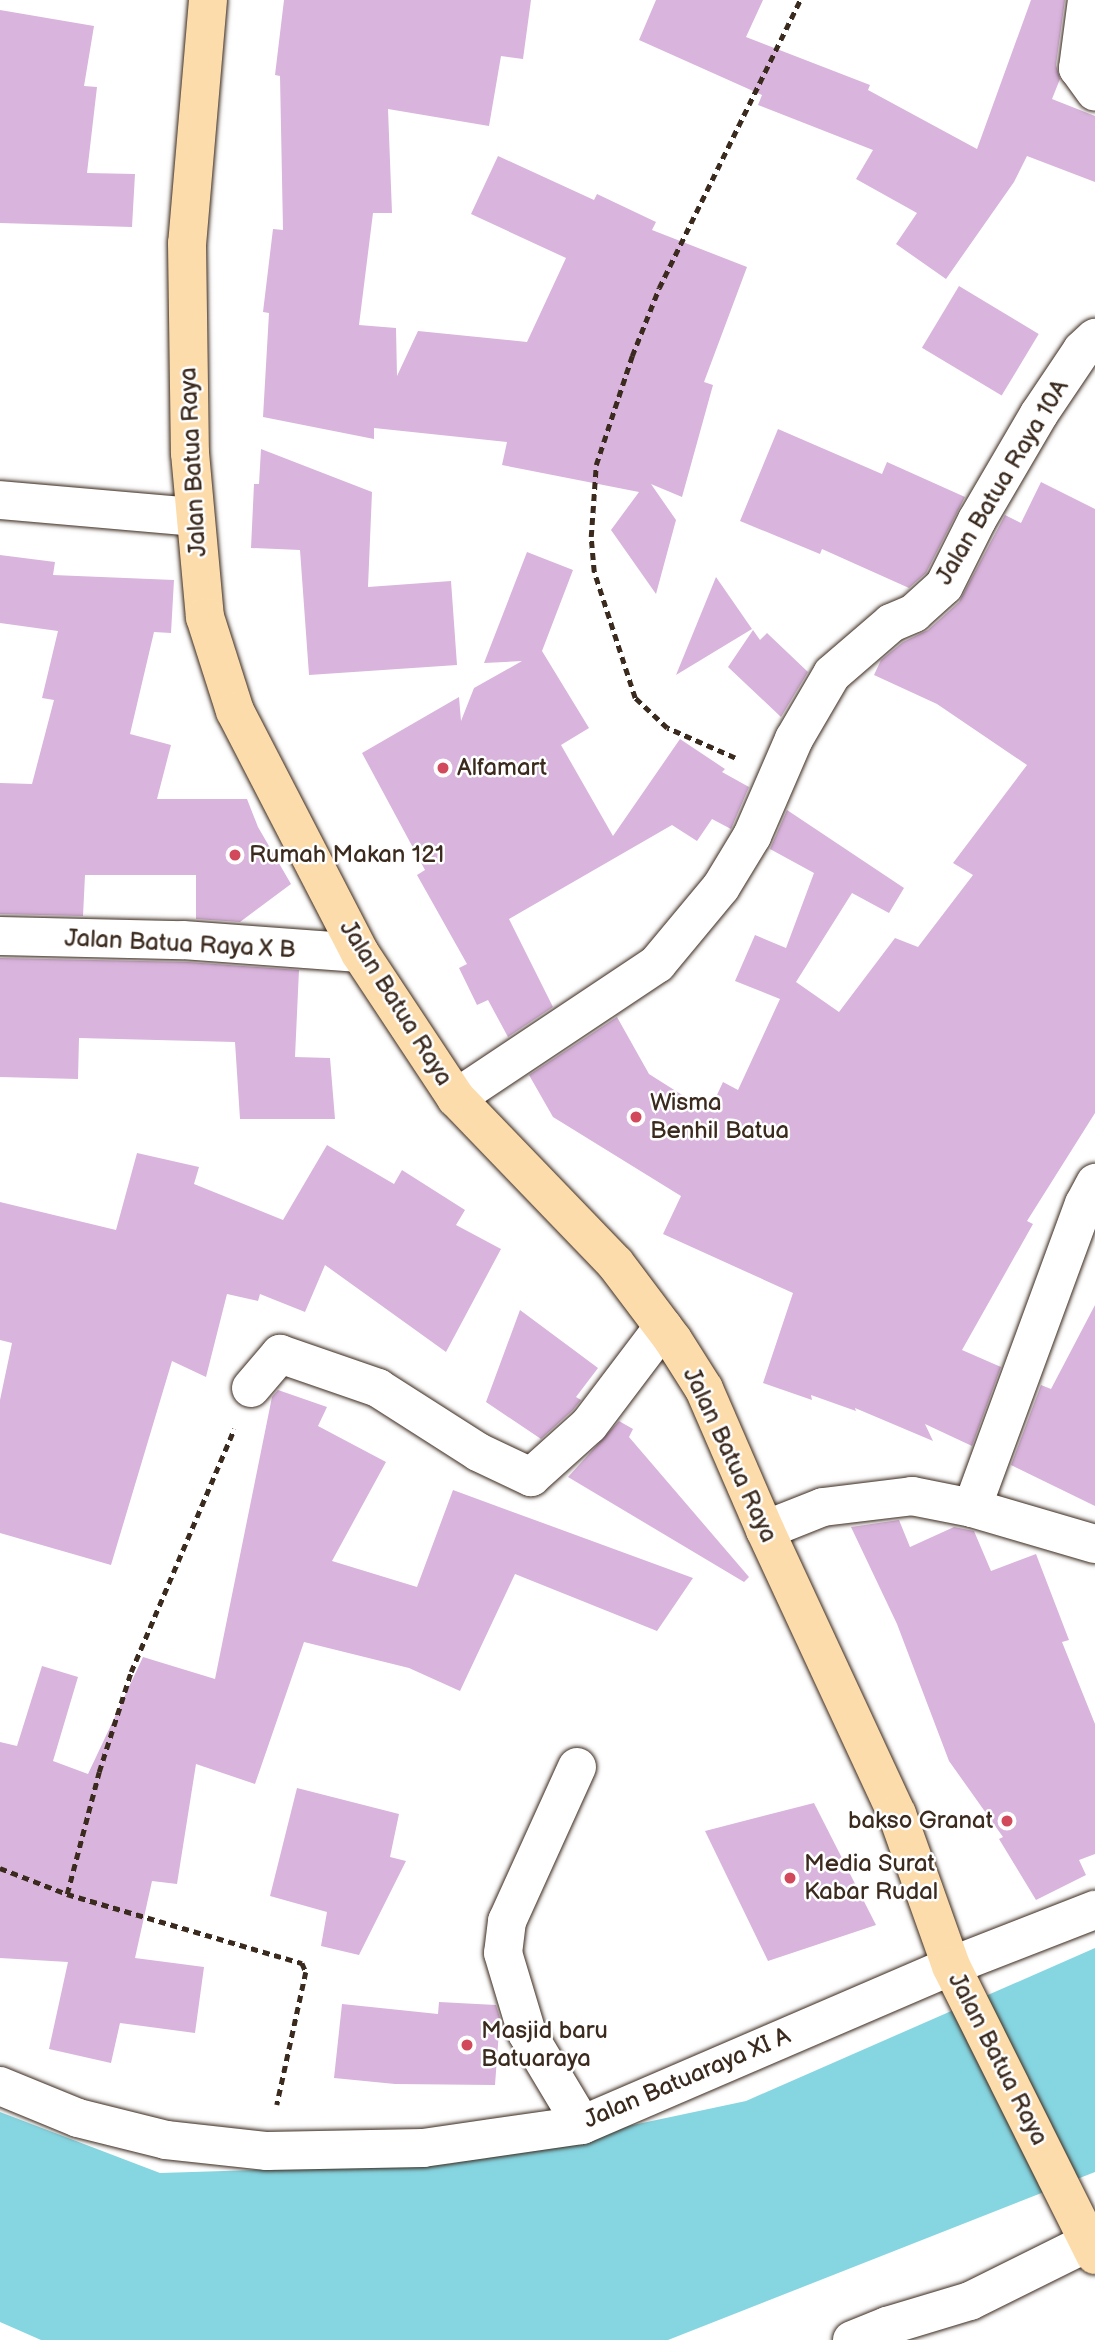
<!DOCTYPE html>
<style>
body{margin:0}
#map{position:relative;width:1095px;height:2340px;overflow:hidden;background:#fff;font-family:"Balsamiq Sans",sans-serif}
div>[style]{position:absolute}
.water>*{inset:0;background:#86d6e2}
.building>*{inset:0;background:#d9b4dd;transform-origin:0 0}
.path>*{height:4.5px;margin-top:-2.25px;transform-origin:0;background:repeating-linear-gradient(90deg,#3b2a1e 0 7px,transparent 0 12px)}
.roads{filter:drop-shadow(0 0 2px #3b2a1e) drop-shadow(0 0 2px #3b2a1e)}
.minor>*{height:38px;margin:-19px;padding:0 19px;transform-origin:19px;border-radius:19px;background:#fff}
.major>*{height:38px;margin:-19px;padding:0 19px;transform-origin:19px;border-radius:19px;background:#fddcac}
.dots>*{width:19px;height:19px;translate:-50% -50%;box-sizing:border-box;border:4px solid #fff;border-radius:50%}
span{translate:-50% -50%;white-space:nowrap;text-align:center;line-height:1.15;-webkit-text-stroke:5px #fff;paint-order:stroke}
.street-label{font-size:24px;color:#3b2a1e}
.poi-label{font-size:24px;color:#3b2a1e}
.left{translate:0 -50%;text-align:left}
.right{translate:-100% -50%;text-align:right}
</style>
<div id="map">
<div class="water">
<div style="clip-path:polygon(1095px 1948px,1095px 2172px,668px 2340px,41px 2340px,0 2322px,0 2112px,160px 2173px,449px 2164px,746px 2101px)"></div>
</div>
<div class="building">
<div style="clip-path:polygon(284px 0,531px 0,523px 59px,501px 56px,489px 126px,388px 109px,392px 213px,373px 213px,359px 325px,396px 328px,397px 376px,418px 331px,527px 342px,566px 258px,471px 214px,498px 156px,594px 200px,597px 194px,656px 222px,652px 230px,747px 267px,704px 382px,713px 385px,682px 497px,651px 484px,676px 520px,656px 594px,611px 530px,639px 492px,502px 465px,507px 442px,374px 428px,374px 439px,263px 417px,269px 313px,263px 312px,273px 229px,283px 230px,280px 76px,275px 75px)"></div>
<div style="clip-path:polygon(656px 0,763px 0,746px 37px,870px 85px,868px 90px,977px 149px,1031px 0,1065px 0,1056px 65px,1060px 79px,1052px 99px,1095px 116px,1095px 182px,1027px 156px,1014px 182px,946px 279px,896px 244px,917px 213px,856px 179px,873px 150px,758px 105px,762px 95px,639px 40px)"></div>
<div style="clip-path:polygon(0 10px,94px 26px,84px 86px,97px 87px,87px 173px,135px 174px,132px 227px,0 223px)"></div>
<div style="left:959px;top:286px;width:93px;height:72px;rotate:31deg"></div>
<div style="clip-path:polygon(778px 429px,882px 474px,887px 462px,965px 497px,926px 573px,909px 588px,822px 549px,820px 554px,740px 521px)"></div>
<div style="clip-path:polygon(261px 449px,372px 492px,368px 587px,451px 581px,457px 665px,309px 675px,300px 550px,251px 548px,254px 484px,259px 484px)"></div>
<div style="clip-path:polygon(1041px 482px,1095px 509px,1095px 1113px,1027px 1221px,1033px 1224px,962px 1350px,1001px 1367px,972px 1446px,925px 1424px,933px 1441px,855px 1408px,856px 1411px,811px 1395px,812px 1400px,763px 1383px,793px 1293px,663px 1234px,681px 1196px,553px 1117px,529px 1075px,617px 1017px,649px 1074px,709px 1112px,723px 1082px,738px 1090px,780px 999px,735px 981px,755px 935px,786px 948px,814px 873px,770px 849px,787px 810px,904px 888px,889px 913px,852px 893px,796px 982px,839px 1012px,895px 938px,918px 947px,973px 875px,953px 863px,1027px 765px,937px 704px,874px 675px,881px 660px,903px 642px,928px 630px,959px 602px,1005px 515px,1021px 523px)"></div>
<div style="clip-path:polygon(527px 552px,573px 570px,542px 651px,589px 728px,561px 745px,613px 836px,680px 739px,725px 769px,722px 772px,749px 787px,731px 829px,712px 819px,697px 841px,672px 825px,509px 919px,553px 1007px,508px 1037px,488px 1000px,477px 1005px,459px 968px,467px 964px,417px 875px,425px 870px,362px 753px,459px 697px,461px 721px,474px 688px,522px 661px,484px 663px)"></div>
<div style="clip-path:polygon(0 555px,55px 562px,53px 575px,174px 580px,171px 633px,154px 632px,130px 734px,171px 745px,157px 799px,247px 799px,258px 827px,291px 884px,240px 922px,196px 919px,196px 875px,85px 875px,83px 916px,0 914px,0 783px,32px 784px,54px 700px,42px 698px,58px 631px,0 623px)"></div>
<div style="clip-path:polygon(716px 577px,752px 629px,676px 675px)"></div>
<div style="clip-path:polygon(753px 630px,760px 640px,767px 633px,808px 672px,781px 717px,728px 667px)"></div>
<div style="clip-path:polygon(0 958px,188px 962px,299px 970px,295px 1057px,330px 1058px,335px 1119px,240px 1119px,235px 1042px,79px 1038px,78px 1079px,0 1077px)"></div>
<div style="clip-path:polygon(327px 1145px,394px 1184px,402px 1170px,465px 1210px,456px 1225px,501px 1249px,446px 1352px,325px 1265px,305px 1312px,260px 1294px,258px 1301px,227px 1294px,206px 1377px,172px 1361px,111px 1565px,0 1533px,0 1400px,12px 1343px,0 1340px,0 1202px,116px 1230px,137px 1153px,199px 1167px,194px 1184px,283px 1220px)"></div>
<div style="clip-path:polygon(1095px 1305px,1095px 1506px,1011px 1465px,1041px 1385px,1051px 1389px)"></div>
<div style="clip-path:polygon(520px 1310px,598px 1368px,576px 1397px,581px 1400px,573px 1410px,541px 1439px,486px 1402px)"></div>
<div style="clip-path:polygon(278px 1390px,327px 1407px,318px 1426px,386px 1462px,332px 1561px,417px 1587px,453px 1490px,693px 1578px,657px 1631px,515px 1574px,460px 1691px,409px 1668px,304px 1642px,255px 1784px,196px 1764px,177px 1884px,152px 1881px,135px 1958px,204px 1967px,195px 2033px,120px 2023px,111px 2063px,49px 2049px,68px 1962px,0 1958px,0 1742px,17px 1746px,42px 1666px,78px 1677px,53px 1761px,88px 1774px,143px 1657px,215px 1679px,272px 1397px)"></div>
<div style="clip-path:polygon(619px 1421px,633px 1429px,629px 1437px,749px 1577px,744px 1582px,568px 1477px)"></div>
<div style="clip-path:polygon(899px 1520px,910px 1547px,954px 1527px,974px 1531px,991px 1571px,1036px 1554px,1069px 1640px,1062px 1642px,1095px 1724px,1095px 1854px,1079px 1860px,1086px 1875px,1036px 1900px,999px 1839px,1003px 1837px,949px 1761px,897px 1624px,851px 1527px)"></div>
<div style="clip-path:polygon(297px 1788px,399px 1814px,390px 1857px,406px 1861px,359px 1955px,321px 1946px,327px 1912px,270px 1896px)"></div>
<div style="clip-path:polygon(814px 1803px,876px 1925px,768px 1961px,705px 1831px)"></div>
<div style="clip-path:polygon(439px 2002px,496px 2005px,500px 2018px,495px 2085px,395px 2084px,334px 2078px,342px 2004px,438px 2014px)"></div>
</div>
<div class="path">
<div style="left:735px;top:758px;width:74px;rotate:-156.2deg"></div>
<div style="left:667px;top:728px;width:44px;rotate:-136.8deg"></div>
<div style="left:635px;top:698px;width:133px;rotate:-108deg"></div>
<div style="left:594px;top:572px;width:35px;rotate:-95deg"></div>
<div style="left:591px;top:537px;width:72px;rotate:-86deg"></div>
<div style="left:596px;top:465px;width:115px;rotate:-71.7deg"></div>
<div style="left:632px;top:356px;width:73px;rotate:-68.3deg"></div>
<div style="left:659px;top:288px;width:321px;rotate:-63.9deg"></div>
<div style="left:0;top:1868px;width:72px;rotate:21.2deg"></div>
<div style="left:67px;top:1894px;width:126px;rotate:-75.3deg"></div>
<div style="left:99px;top:1772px;width:105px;rotate:-72.3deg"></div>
<div style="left:131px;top:1672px;width:264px;rotate:-67deg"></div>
<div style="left:67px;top:1894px;width:245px;rotate:16.4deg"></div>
<div style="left:302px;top:1963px;width:10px;rotate:66deg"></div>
<div style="left:306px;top:1972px;width:136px;rotate:102.3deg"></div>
</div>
<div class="roads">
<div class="minor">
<div style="left:1087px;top:0;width:69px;rotate:97.5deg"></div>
<div style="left:1078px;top:68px;width:29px;rotate:54deg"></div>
<div style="left:0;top:500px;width:195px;rotate:5deg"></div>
<div style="left:0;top:936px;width:183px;rotate:1.3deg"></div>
<div style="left:183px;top:940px;width:177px;rotate:4.2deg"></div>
<div style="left:456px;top:1098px;width:242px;rotate:-33.7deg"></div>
<div style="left:657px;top:964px;width:100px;rotate:-50.3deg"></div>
<div style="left:721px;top:887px;width:60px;rotate:-58.7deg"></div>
<div style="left:752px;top:836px;width:106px;rotate:-66.6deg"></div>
<div style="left:794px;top:739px;width:75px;rotate:-59.7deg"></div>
<div style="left:832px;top:674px;width:78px;rotate:-40.8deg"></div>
<div style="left:891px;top:623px;width:25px;rotate:-23deg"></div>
<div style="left:914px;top:613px;width:40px;rotate:-42deg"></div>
<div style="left:944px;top:586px;width:74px;rotate:-63.4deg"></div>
<div style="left:977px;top:520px;width:123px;rotate:-59.7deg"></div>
<div style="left:1039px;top:414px;width:77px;rotate:-56.1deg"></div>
<div style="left:1082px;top:350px;width:18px;rotate:-43deg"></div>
<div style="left:251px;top:1388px;width:45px;rotate:-49.5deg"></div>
<div style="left:280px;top:1354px;width:104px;rotate:19.1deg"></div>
<div style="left:378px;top:1388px;width:119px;rotate:32.6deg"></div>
<div style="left:478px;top:1452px;width:59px;rotate:25.3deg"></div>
<div style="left:531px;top:1477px;width:78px;rotate:-41.9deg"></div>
<div style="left:589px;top:1425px;width:123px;rotate:-52.9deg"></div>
<div style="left:972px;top:1508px;width:324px;rotate:-69.8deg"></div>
<div style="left:1084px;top:1204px;width:24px;rotate:-62deg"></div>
<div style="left:765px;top:1530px;width:62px;rotate:-21.6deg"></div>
<div style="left:823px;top:1507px;width:90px;rotate:-7deg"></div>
<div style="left:912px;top:1496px;width:61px;rotate:11.3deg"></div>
<div style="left:972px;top:1508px;width:128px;rotate:16.3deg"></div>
<div style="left:577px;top:1767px;width:169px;rotate:114.4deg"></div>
<div style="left:507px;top:1921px;width:32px;rotate:97deg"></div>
<div style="left:503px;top:1953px;width:84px;rotate:73.3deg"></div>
<div style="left:527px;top:2033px;width:107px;rotate:59.1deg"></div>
<div style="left:0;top:2086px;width:84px;rotate:22.3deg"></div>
<div style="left:78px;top:2118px;width:91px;rotate:14deg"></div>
<div style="left:166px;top:2140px;width:102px;rotate:6.2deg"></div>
<div style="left:267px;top:2151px;width:156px;rotate:-1.1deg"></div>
<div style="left:423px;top:2148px;width:161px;rotate:-8.2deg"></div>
<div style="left:582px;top:2125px;width:402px;rotate:-23.3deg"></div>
<div style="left:951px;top:1966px;width:155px;rotate:-21.3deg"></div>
<div style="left:852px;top:2340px;width:38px;rotate:-22deg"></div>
<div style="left:887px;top:2326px;width:87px;rotate:-16.8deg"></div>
<div style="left:970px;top:2301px;width:140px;rotate:-26.4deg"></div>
</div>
<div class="major">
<div style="left:208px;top:0;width:244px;rotate:94.9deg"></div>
<div style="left:187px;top:243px;width:210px;rotate:89.2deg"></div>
<div style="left:190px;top:453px;width:165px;rotate:84.8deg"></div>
<div style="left:205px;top:617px;width:99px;rotate:72.3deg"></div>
<div style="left:235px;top:711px;width:272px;rotate:62.7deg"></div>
<div style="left:360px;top:953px;width:174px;rotate:56.5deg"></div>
<div style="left:456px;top:1098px;width:229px;rotate:46.1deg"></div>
<div style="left:615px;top:1263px;width:96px;rotate:53deg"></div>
<div style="left:673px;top:1340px;width:58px;rotate:57.7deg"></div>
<div style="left:704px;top:1389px;width:154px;rotate:66.6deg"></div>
<div style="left:765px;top:1530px;width:313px;rotate:65.1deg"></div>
<div style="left:897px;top:1814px;width:161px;rotate:70.4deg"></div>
<div style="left:951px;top:1966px;width:323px;rotate:63.5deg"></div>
</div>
</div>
<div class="dots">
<div style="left:443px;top:768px;background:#d1495b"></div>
<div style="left:235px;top:855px;background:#d1495b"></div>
<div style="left:636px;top:1117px;background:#d1495b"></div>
<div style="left:1007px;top:1821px;background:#d1495b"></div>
<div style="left:790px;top:1878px;background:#d1495b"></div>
<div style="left:467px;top:2045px;background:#d1495b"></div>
</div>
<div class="street-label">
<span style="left:193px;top:462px;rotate:-93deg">Jalan Batua Raya</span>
<span style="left:1002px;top:482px;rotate:-59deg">Jalan Batua Raya 10A</span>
<span style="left:180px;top:944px;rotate:3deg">Jalan Batua Raya X B</span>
<span style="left:396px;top:1003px;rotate:58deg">Jalan Batua Raya</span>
<span style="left:730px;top:1455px;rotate:65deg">Jalan Batua Raya</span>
<span style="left:998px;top:2059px;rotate:63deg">Jalan Batua Raya</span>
<span style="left:687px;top:2078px;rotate:-23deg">Jalan Batuaraya XI A</span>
</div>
<div class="poi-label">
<span class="left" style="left:457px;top:768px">Alfamart</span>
<span class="left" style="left:249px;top:855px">Rumah Makan 121</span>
<span class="left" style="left:650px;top:1117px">Wisma<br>Benhil Batua</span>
<span class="right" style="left:993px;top:1821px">bakso Granat</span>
<span class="left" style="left:804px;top:1878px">Media Surat<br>Kabar Rudal</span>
<span class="left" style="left:481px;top:2045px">Masjid baru<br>Batuaraya</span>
</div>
</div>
